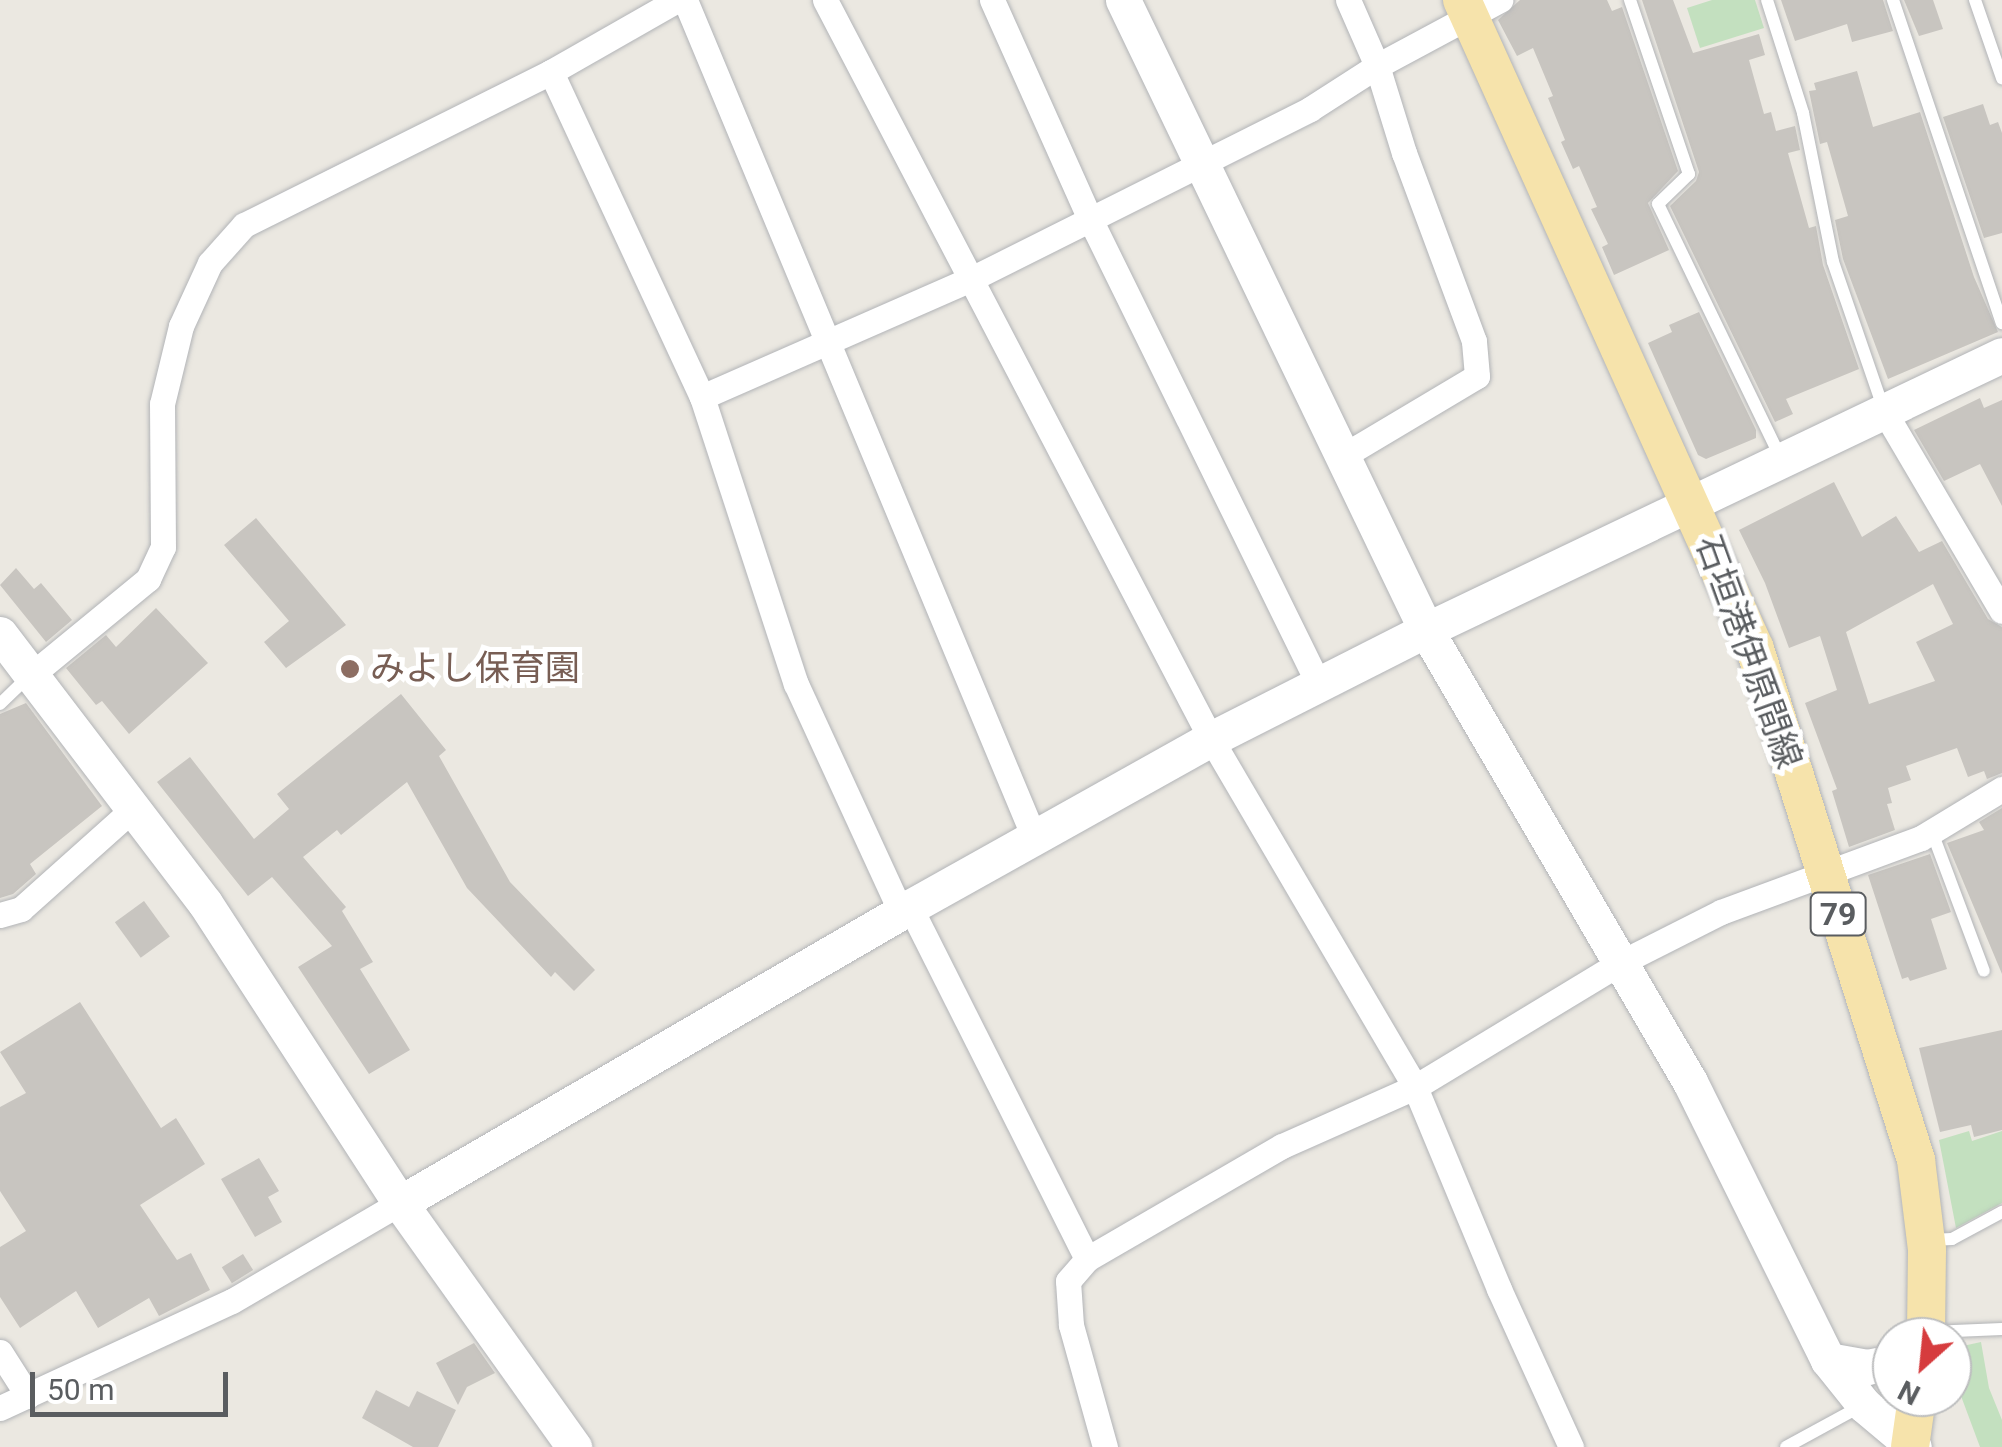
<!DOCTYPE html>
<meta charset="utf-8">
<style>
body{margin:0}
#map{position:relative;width:2002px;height:1447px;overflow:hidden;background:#ebe8e1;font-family:Roboto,"Noto Sans JP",sans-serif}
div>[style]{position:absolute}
.green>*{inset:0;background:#c3e0bf}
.building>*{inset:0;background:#c8c5c0;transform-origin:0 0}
.roads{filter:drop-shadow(0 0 2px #b2b4b7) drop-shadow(0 0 2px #b2b4b7)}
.lane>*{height:12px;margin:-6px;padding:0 6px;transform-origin:6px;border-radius:6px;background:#fff}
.street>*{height:25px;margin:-12.5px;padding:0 12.5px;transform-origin:12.5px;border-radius:12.5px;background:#fff}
.secondary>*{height:35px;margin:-17.5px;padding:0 17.5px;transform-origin:17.5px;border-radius:17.5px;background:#fff}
.primary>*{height:38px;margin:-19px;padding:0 19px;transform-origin:19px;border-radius:19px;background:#f6e3ab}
.dots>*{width:28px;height:28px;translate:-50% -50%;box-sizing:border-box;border:5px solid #fff;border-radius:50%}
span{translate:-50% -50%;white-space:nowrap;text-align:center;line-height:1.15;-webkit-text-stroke:10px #fff;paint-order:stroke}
.shield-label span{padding:2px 8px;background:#fff;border:2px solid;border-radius:8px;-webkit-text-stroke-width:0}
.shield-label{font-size:32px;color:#5a5d60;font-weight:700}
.street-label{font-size:35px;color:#5a5d60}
.education-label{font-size:35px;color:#785e54}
.left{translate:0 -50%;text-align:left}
.north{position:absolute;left:1872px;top:1317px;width:100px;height:100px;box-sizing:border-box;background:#fff;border:2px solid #bdbebf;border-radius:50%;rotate:207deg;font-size:28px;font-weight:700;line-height:40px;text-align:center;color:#5a5d60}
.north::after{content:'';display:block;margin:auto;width:35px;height:45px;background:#d63c3e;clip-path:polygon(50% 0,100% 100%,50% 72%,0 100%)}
.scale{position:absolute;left:30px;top:1372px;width:198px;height:45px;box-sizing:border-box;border:5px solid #5a5d60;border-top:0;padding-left:12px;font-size:30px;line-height:35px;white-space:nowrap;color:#5a5d60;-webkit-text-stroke:8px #fff;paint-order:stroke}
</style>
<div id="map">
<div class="green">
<div style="clip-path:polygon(1712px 0,1755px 0,1764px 28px,1700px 48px,1687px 8px)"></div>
<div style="clip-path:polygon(1969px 1131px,1972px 1141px,2002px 1131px,2002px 1203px,1956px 1228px,1939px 1140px)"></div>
<div style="clip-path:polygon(1981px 1342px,1989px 1388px,2002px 1420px,2002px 1447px,1980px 1447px,1961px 1396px,1958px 1347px)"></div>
</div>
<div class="building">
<div style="clip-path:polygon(1520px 0,1607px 0,1612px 11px,1622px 7px,1678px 171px,1648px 203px,1669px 250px,1614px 275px,1602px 247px,1608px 244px,1591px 209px,1597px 207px,1579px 166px,1573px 169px,1561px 142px,1565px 140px,1548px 98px,1553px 96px,1533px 48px,1517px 56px,1498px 20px)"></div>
<div style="clip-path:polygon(1642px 0,1673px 0,1693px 53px,1759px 34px,1765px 55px,1749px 60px,1764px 114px,1771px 112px,1776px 131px,1795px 126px,1800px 150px,1788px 153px,1809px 228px,1816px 226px,1823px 265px,1859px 369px,1786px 399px,1793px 414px,1775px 422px,1670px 206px,1696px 181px,1699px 172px)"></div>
<div style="clip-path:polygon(1781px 0,1883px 0,1893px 31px,1852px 42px,1847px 24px,1795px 41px)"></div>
<div style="clip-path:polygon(1904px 0,1933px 0,1943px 29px,1919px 36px)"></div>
<div style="clip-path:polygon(1857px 71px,1873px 127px,1920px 112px,1974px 277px,1998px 332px,1888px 379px,1843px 259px,1835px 220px,1848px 216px,1827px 142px,1820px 144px,1809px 91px,1816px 90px,1814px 83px)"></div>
<div style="clip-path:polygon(1983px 104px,1990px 125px,1998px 122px,2002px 133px,2002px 233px,1984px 238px,1943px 117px)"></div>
<div style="clip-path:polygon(1699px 312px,1756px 430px,1756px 438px,1706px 459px,1698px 455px,1648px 343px,1672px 332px,1669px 325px)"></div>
<div style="clip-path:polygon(1980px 398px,1984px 408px,2002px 400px,2002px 506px,1980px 464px,1944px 481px,1914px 430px)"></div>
<div style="clip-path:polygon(evenodd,1834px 482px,1862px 537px,1896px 516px,1919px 552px,1942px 541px,1988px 619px,2002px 627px,2002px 773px,1987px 779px,1984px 771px,1968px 777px,1957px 748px,1906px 766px,1911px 780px,1888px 788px,1892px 803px,1887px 804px,1895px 830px,1849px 847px,1832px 791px,1837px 789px,1805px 703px,1837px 690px,1820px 636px,1789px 648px,1765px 583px,1739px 530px,1834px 482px,1933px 584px,1953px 624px,1916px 642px,1935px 681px,1869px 704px,1846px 632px,1933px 584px)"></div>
<div style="clip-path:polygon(256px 518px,346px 625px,286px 668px,264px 642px,289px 621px,224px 545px)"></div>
<div style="clip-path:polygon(16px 568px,34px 589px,41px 583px,72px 620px,46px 642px,0 585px)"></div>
<div style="clip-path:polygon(156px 608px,208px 663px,129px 734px,102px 701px,96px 705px,66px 668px,106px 635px,116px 647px)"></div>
<div style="clip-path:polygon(401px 694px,446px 750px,439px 756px,510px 882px,595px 970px,574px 991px,555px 972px,551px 977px,467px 888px,407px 782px,341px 835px,337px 830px,303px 857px,346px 907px,342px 911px,373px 962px,360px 969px,410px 1050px,369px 1074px,298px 967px,332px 946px,272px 877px,248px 896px,157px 782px,190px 757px,254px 839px,289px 809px,277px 794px)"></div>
<div style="clip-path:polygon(26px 703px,102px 806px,30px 864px,36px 874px,13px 894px,0 898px,0 714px)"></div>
<div style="clip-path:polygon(2002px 808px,2002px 974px,1947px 843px,1984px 830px,1979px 822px)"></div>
<div style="clip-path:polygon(1930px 854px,1951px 912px,1931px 919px,1947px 969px,1910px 981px,1908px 977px,1902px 979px,1868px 875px)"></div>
<div style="left:144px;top:901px;width:44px;height:36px;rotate:54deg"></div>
<div style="clip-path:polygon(80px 1002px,161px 1128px,176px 1118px,205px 1164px,140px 1205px,177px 1260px,191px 1253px,210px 1290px,159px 1316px,149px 1298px,98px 1328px,76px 1291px,20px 1328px,0 1297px,0 1247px,26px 1231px,0 1191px,0 1107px,26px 1093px,0 1052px)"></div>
<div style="clip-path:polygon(2002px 1030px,2002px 1130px,1974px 1137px,1971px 1125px,1940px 1132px,1919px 1048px)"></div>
<div style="clip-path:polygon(259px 1158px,279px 1191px,268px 1197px,282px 1222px,255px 1237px,221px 1179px)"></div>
<div style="left:243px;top:1254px;width:19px;height:25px;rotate:58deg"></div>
<div style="clip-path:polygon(474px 1343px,495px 1373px,467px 1387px,458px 1405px,436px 1363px)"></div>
<div style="clip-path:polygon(376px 1390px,409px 1407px,417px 1391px,456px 1410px,438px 1447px,413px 1447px,362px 1418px)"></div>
</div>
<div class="roads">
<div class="lane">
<div style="left:1630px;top:0;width:184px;rotate:71.3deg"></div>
<div style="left:1689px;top:174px;width:43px;rotate:135.9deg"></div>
<div style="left:1658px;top:204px;width:282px;rotate:64.2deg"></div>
<div style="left:1767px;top:0;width:119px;rotate:72.3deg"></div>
<div style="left:1803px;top:113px;width:152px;rotate:78.6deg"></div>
<div style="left:1833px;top:262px;width:157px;rotate:71deg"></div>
<div style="left:1893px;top:0;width:341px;rotate:71.4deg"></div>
<div style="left:1975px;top:0;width:83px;rotate:70.9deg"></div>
<div style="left:0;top:704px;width:39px;rotate:-44deg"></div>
<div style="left:1932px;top:832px;width:148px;rotate:69.5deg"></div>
<div style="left:1931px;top:1240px;width:21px;rotate:-3deg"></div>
<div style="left:1952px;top:1239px;width:57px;rotate:-28.4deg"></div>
<div style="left:1930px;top:1332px;width:72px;rotate:-2.4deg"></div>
<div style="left:1786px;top:1447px;width:88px;rotate:-28.6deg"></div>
</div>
<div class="street">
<div style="left:685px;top:0;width:907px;rotate:67.37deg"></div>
<div style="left:825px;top:0;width:834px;rotate:62.42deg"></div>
<div style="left:1211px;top:739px;width:403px;rotate:59.6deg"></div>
<div style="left:1415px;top:1087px;width:219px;rotate:67.4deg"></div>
<div style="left:1499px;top:1289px;width:174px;rotate:65.5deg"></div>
<div style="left:992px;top:0;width:240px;rotate:65.9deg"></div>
<div style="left:1090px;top:219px;width:519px;rotate:63.83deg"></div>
<div style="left:551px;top:72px;width:358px;rotate:65.1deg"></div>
<div style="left:702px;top:397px;width:302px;rotate:71.9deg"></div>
<div style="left:796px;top:684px;width:251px;rotate:65.3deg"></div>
<div style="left:702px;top:397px;width:296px;rotate:-23.7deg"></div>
<div style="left:973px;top:278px;width:377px;rotate:-26.6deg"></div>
<div style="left:1310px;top:109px;width:80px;rotate:-32.7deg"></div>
<div style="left:1377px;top:66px;width:140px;rotate:-28.2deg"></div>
<div style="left:1884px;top:411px;width:232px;rotate:59.5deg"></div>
<div style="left:1343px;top:456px;width:156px;rotate:-30.8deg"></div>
<div style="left:1477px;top:376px;width:35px;rotate:-95deg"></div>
<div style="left:1474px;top:341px;width:201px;rotate:-110.4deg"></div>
<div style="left:1404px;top:153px;width:91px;rotate:-107.2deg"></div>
<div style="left:1377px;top:66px;width:72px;rotate:-113.7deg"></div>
<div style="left:30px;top:676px;width:153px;rotate:-39.4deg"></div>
<div style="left:148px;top:579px;width:35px;rotate:-65deg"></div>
<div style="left:163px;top:547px;width:143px;rotate:-90.4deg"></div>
<div style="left:162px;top:404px;width:80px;rotate:-76.3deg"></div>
<div style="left:181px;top:326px;width:69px;rotate:-65.3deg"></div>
<div style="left:210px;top:263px;width:51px;rotate:-48.2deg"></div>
<div style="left:244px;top:225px;width:343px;rotate:-26.5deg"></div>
<div style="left:551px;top:72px;width:145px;rotate:-29.7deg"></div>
<div style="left:910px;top:907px;width:394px;rotate:63.3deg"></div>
<div style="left:0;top:915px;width:22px;rotate:-16deg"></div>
<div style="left:21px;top:909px;width:150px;rotate:-41.8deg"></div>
<div style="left:0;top:1352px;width:52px;rotate:57.5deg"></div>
<div style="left:0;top:1408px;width:255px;rotate:-24.8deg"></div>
<div style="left:232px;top:1301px;width:194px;rotate:-30.3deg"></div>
<div style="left:1105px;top:1447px;width:127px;rotate:-105.6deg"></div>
<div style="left:1071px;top:1325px;width:44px;rotate:-93.9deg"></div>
<div style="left:1068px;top:1281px;width:29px;rotate:-49deg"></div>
<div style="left:1087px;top:1259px;width:225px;rotate:-30.1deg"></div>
<div style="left:1282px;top:1146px;width:145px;rotate:-23.9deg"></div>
<div style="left:1415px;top:1087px;width:240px;rotate:-31.2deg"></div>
<div style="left:1620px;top:963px;width:113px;rotate:-26.8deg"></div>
<div style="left:1721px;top:912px;width:213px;rotate:-20.3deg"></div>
<div style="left:1921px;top:838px;width:95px;rotate:-31.2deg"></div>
</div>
<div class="secondary">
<div style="left:1123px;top:0;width:699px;rotate:64.31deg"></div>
<div style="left:1426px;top:630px;width:523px;rotate:59.71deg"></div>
<div style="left:1690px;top:1082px;width:310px;rotate:63.6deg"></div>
<div style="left:1828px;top:1360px;width:58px;rotate:51.3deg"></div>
<div style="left:1864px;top:1405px;width:65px;rotate:40deg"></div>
<div style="left:0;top:634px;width:338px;rotate:52.7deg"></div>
<div style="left:205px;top:903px;width:358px;rotate:57deg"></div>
<div style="left:400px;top:1203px;width:300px;rotate:54.5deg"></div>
<div style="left:400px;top:1203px;width:590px;rotate:-30.13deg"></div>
<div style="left:910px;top:907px;width:345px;rotate:-29.2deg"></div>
<div style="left:1211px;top:739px;width:241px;rotate:-26.9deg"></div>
<div style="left:1426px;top:630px;width:638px;rotate:-25.52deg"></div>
<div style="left:1828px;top:1360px;width:40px;rotate:10deg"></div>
<div style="left:1867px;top:1367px;width:25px;rotate:-11deg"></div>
</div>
<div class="primary">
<div style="left:1462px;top:0;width:712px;rotate:65.7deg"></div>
<div style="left:1755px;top:649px;width:536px;rotate:72.51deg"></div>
<div style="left:1916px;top:1160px;width:91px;rotate:83deg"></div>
<div style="left:1927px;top:1250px;width:87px;rotate:90.7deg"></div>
<div style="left:1910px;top:1447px;width:50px;rotate:-82deg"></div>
</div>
</div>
<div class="dots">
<div style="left:350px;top:669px;background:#8d6e63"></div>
</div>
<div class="shield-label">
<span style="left:1838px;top:914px">79</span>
</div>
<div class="street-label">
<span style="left:1748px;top:652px;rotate:70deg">石垣港伊原間線</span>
</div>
<div class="education-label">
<span class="left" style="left:370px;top:669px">みよし保育園</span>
</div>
<div class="north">N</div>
<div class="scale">50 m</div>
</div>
